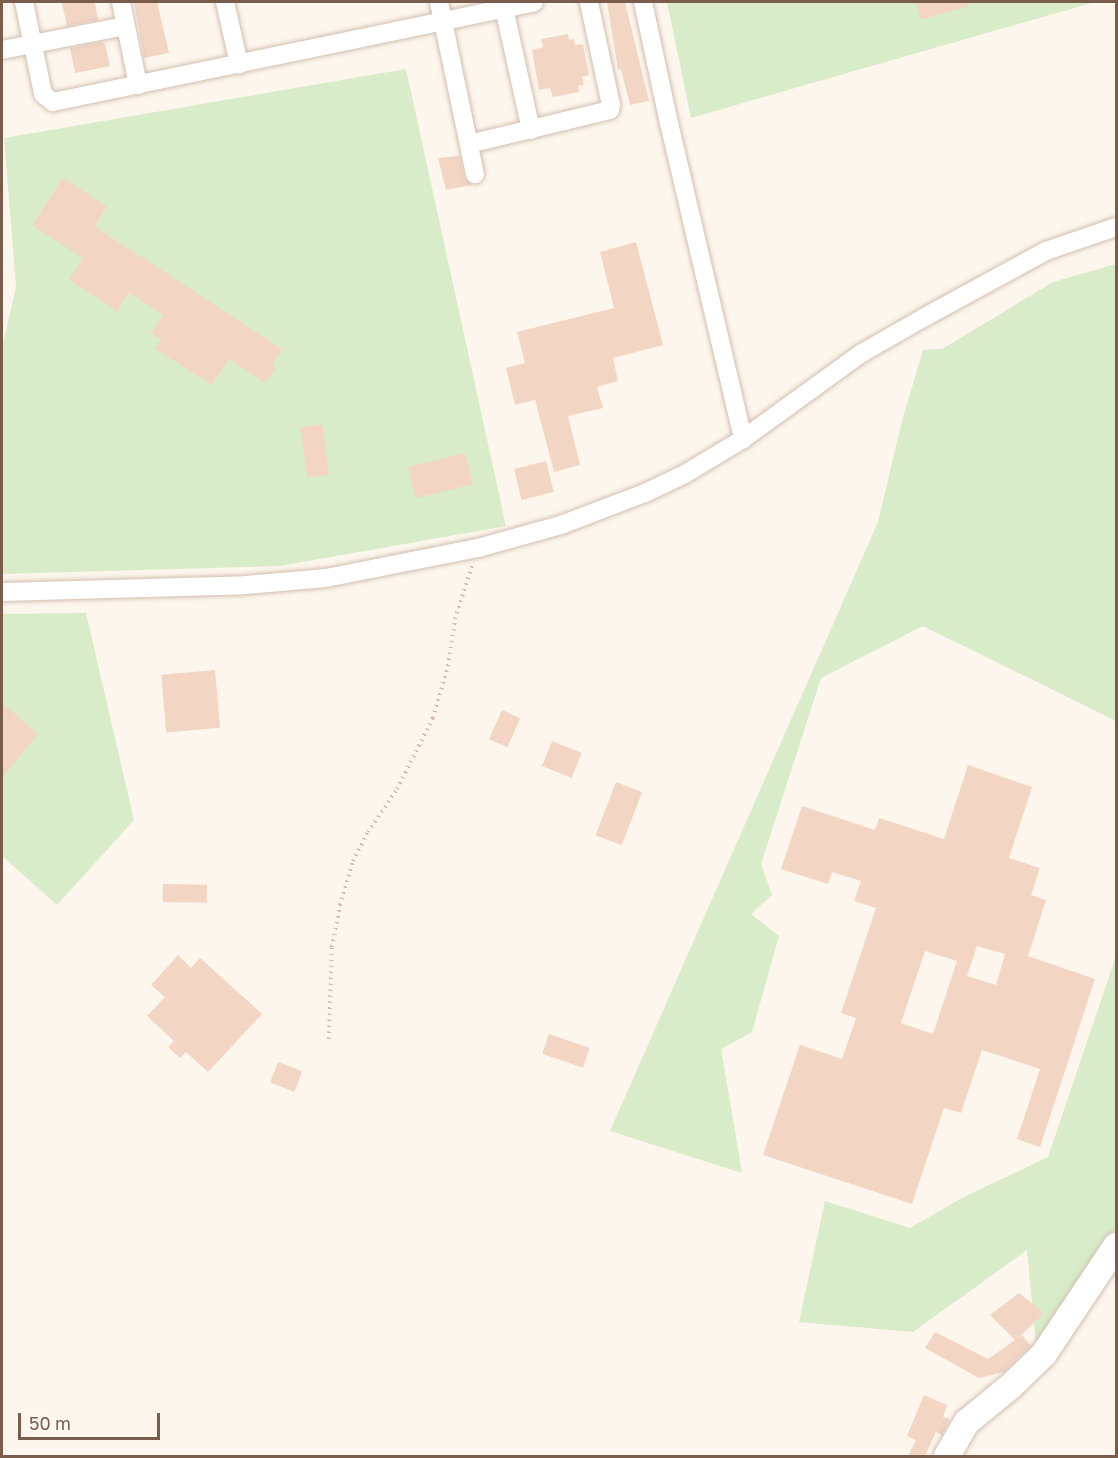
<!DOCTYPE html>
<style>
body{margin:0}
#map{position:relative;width:1118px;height:1458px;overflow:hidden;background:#fdf6ec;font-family:"Golos Text",sans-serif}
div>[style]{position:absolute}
.green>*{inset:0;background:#d8ecc9}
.building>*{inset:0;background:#f3d5c3;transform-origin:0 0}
.path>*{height:4px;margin-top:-2px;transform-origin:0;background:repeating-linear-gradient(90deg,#d9b8a5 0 1.5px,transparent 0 6px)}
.roads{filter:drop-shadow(0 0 2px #d1beb0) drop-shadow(0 0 2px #d1beb0)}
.street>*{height:18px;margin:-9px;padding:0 9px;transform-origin:9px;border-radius:9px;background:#fff}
.secondary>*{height:26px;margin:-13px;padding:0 13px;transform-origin:13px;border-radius:13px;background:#fff}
span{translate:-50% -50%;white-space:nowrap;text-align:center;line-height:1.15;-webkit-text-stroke:6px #fffaf3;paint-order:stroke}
.frame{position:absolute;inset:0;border:3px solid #7a5c4d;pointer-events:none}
.scale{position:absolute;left:18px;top:1413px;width:142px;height:27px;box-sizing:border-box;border:3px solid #7a5c4d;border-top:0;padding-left:8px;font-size:18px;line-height:21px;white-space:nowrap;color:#7a5c4d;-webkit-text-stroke:4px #fffaf3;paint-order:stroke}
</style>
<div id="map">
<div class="green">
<div style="clip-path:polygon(667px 2px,1095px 2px,691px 118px)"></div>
<div style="clip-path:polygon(406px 69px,506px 526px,280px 566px,2px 574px,2px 348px,16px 287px,4px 138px)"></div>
<div style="clip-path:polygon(1116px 264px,1116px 721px,923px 626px,821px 678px,761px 864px,772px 895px,751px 914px,779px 936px,752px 1032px,721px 1049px,742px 1173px,610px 1131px,878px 522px,902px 421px,923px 350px,942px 349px,1053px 282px)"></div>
<div style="clip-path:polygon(86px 613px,134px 820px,57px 905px,2px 856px,2px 614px)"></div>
<div style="clip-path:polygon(1116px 956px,1116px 1227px,1037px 1355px,1027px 1250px,913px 1332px,799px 1322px,825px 1201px,910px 1228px,962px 1198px,1048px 1157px)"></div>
</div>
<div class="building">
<div style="clip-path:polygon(72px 2px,95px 2px,98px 20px,67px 26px,62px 3px)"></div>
<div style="clip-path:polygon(134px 2px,157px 2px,169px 53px,144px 58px)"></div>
<div style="clip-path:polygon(607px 2px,625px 2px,649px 101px,630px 105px,621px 69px,618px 70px)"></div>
<div style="clip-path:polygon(916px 2px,969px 2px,970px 5px,921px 20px)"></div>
<div style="clip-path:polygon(568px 34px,569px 40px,574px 39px,575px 45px,583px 44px,589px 75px,582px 77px,584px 85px,578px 86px,579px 92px,553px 97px,550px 88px,539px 90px,532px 50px,543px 47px,541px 39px)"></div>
<div style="clip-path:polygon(102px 42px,105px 44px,110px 66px,75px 73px,70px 48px)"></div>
<div style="clip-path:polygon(460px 156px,464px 177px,472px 185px,446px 190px,438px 158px)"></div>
<div style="clip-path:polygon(63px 178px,107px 207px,94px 226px,282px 349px,272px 364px,276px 367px,265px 383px,229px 359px,212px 385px,155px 349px,161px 340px,151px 333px,163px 315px,129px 292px,117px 311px,69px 280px,83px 258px,32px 225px)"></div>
<div style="clip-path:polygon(636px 242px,663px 345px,613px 358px,618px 381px,597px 387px,603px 408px,568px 416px,580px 465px,554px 472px,535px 400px,515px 405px,506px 368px,525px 363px,517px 332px,614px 308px,600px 252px)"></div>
<div style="left:322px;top:424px;width:51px;height:22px;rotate:82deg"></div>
<div style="left:465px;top:453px;width:32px;height:59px;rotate:76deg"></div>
<div style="left:546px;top:461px;width:32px;height:33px;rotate:76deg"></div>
<div style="left:215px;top:670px;width:58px;height:54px;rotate:85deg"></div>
<div style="clip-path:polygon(2px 703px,38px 734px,2px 778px)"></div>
<div style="left:502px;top:710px;width:20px;height:32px;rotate:24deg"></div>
<div style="left:552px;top:741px;width:32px;height:27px;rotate:22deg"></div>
<div style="clip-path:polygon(evenodd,968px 765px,1032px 787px,1009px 858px,1040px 868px,1031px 895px,1046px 900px,1028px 956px,1095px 979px,1040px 1147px,1017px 1139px,1040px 1069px,982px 1050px,961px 1113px,944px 1108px,912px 1204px,763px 1155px,800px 1045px,842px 1059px,856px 1018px,841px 1013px,876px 908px,854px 901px,861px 881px,832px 872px,828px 884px,781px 869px,802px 806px,875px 830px,879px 818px,944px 839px,968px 765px,977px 946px,1005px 954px,996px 985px,967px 976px,977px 946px,968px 765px,925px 951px,957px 961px,933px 1034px,901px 1023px,925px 951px)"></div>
<div style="left:616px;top:782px;width:28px;height:57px;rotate:21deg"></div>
<div style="left:163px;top:884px;width:44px;height:18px;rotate:1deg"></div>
<div style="clip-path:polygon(178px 955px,191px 968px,200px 958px,262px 1014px,208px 1072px,186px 1052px,180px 1058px,168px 1047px,174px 1041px,147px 1016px,165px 997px,151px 985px)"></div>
<div style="left:549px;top:1034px;width:43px;height:21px;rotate:19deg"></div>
<div style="left:278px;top:1062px;width:26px;height:22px;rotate:21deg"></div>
<div style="clip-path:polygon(1019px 1293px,1044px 1313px,1017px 1339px,1022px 1335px,1031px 1346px,1004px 1372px,979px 1378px,925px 1348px,935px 1332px,988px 1359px,1015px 1340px,990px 1315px)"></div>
<div style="clip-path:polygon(924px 1395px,947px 1405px,943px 1417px,950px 1419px,942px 1435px,936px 1432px,925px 1456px,908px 1456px,916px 1440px,907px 1436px)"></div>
</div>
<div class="path">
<div style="left:329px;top:1039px;width:92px;rotate:-88.1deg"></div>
<div style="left:332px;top:947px;width:43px;rotate:-79.2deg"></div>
<div style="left:340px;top:905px;width:46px;rotate:-73.5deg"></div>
<div style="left:353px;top:861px;width:33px;rotate:-63deg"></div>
<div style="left:368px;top:832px;width:52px;rotate:-56deg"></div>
<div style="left:397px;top:789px;width:80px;rotate:-63.1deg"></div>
<div style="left:433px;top:718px;width:54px;rotate:-73.9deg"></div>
<div style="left:448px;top:666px;width:48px;rotate:-81.5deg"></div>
<div style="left:455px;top:619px;width:56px;rotate:-72.2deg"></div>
</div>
<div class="roads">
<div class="street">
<div style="left:24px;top:2px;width:94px;rotate:78.3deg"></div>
<div style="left:43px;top:94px;width:13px;rotate:39deg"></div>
<div style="left:53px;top:102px;width:491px;rotate:-11.7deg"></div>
<div style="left:121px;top:2px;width:85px;rotate:78.4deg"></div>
<div style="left:225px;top:2px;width:64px;rotate:77.3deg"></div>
<div style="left:439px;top:2px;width:176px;rotate:78.2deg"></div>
<div style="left:643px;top:2px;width:124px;rotate:77.9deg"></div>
<div style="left:669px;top:123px;width:325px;rotate:76.8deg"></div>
<div style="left:504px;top:8px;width:125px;rotate:77.5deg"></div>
<div style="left:2px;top:50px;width:126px;rotate:-11deg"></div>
<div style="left:469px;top:144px;width:145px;rotate:-13.6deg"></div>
<div style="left:610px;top:110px;width:5px;rotate:-79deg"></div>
<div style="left:611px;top:105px;width:105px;rotate:-102.1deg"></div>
<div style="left:2px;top:592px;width:244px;rotate:-1.6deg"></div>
<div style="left:246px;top:585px;width:80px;rotate:-5deg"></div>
<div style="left:326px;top:578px;width:155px;rotate:-11.2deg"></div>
<div style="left:478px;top:548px;width:86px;rotate:-15.5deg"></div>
<div style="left:561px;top:525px;width:90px;rotate:-20.9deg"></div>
<div style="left:645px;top:493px;width:44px;rotate:-25.4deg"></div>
<div style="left:685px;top:474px;width:68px;rotate:-31.1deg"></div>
<div style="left:743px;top:439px;width:147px;rotate:-35.9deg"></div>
<div style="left:862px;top:353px;width:70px;rotate:-29.8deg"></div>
<div style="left:923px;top:318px;width:140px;rotate:-28.6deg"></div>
<div style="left:1046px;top:251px;width:74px;rotate:-18.9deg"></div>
</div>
<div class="secondary">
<div style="left:947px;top:1456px;width:39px;rotate:-60deg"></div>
<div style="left:967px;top:1422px;width:57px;rotate:-39.3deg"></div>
<div style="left:1011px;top:1386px;width:46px;rotate:-44.1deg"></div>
<div style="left:1044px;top:1354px;width:130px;rotate:-56.3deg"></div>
</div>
</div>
<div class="frame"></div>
<div class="scale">50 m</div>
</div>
